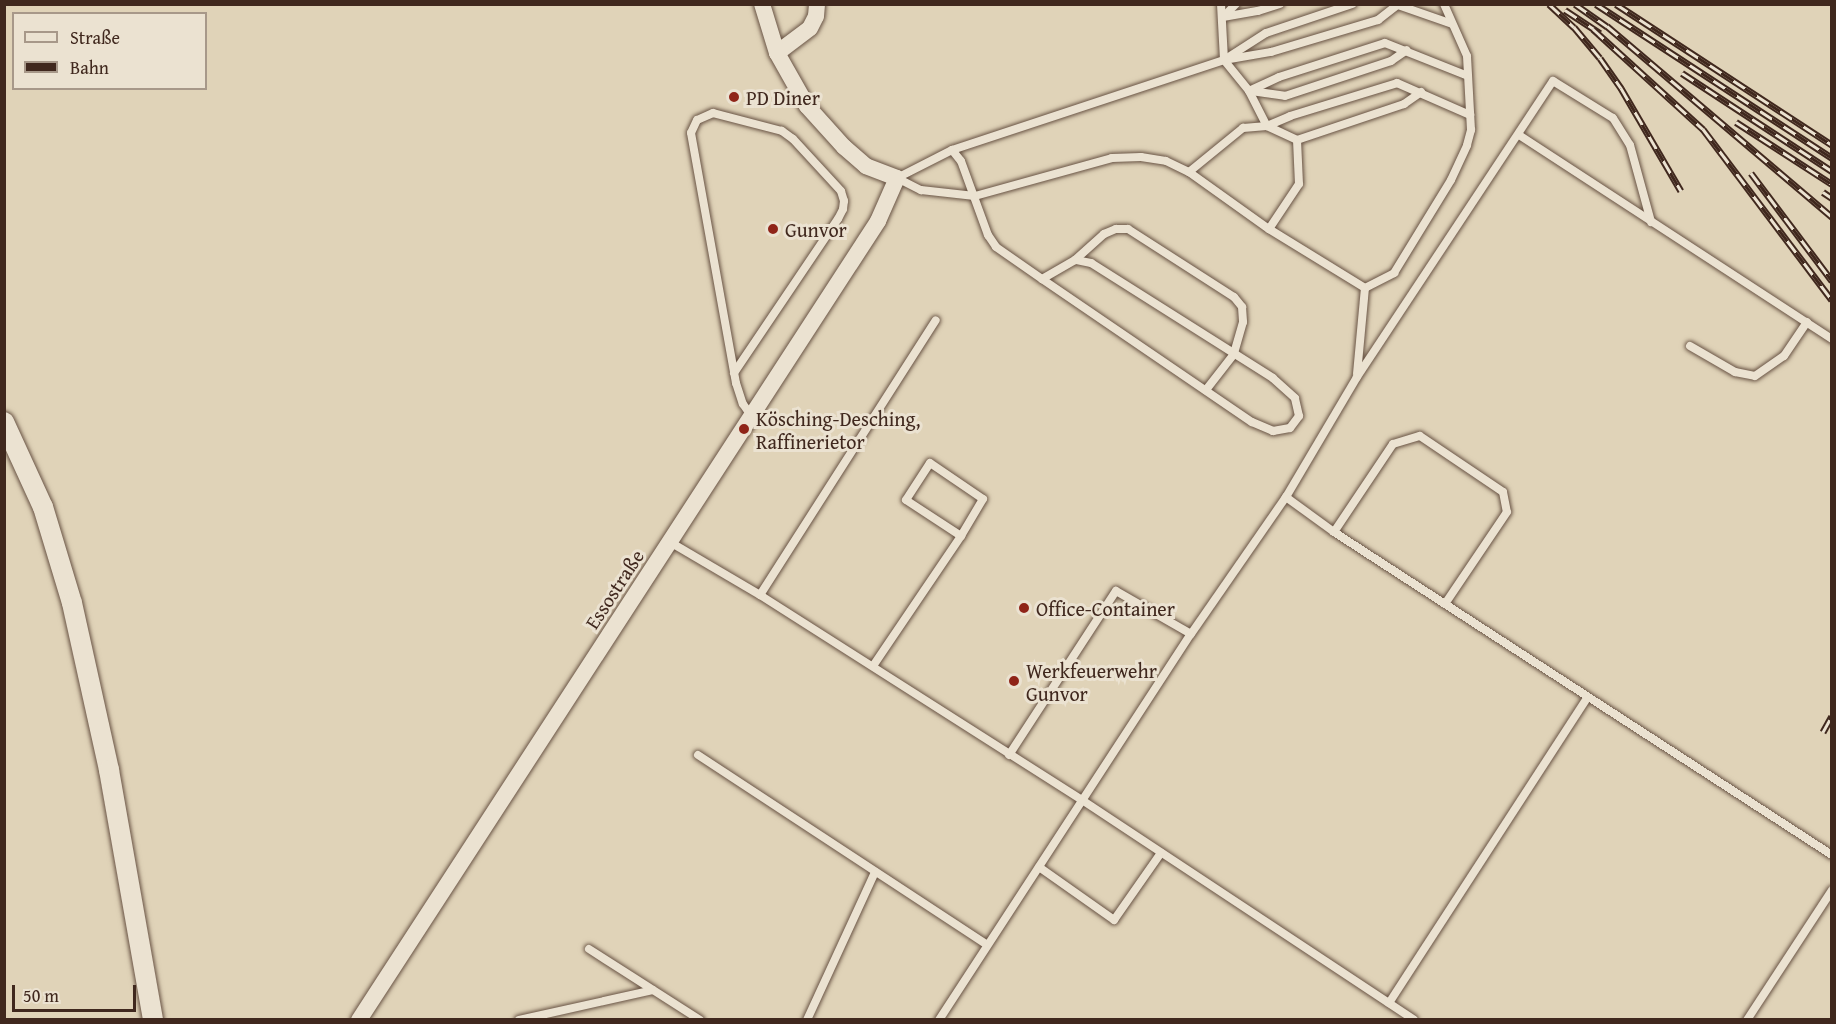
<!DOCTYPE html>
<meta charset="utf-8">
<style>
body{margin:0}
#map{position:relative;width:1836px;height:1024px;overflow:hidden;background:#e0d3b8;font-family:"Gentium Book Plus",serif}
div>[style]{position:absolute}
.roads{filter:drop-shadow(0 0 2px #685344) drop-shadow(0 0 2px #685344)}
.service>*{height:8px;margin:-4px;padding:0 4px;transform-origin:4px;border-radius:4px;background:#ebe2d1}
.minor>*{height:16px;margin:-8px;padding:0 8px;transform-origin:8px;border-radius:8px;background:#ebe2d1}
.tertiary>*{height:20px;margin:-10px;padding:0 10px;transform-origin:10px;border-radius:10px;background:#ebe2d1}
.rail>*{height:7px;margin-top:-3.5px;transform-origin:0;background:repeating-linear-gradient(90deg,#ebe2d1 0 14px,#40281e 0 28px);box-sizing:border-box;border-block:2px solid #40281e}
.dots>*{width:16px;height:16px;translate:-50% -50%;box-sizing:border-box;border:3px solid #ebe2d1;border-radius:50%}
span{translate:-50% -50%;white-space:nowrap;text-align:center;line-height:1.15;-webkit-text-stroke:6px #ebe2d1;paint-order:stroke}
.poi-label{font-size:20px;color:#40281e}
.left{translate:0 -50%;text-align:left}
.street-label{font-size:20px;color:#40281e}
.frame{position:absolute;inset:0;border:6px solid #40281e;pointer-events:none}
.legend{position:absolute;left:12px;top:12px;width:195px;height:78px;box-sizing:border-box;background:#ebe2d1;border:2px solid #a79889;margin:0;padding:8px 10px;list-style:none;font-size:18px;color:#40281e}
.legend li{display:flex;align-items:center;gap:12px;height:30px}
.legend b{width:30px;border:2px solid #a79889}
.scale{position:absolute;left:12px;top:985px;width:124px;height:27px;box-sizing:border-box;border:3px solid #40281e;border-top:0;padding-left:8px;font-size:18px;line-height:21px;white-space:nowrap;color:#40281e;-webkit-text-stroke:4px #ebe2d1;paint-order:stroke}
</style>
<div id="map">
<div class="roads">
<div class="service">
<div style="left:1221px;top:4px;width:56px;rotate:86.9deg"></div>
<div style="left:1224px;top:60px;width:40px;rotate:51deg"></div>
<div style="left:1249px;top:91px;width:39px;rotate:63deg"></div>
<div style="left:1267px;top:126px;width:33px;rotate:25deg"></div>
<div style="left:1297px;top:140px;width:113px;rotate:-18.6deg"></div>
<div style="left:1404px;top:104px;width:21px;rotate:-35deg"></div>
<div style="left:1395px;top:4px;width:60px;rotate:19.3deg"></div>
<div style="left:1223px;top:17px;width:36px;rotate:-10deg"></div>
<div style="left:1258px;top:11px;width:23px;rotate:-18deg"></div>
<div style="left:1223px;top:17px;width:18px;rotate:-45deg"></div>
<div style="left:1227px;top:58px;width:46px;rotate:-32.7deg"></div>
<div style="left:1266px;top:33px;width:91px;rotate:-18.6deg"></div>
<div style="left:1249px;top:91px;width:33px;rotate:-25deg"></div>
<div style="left:1279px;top:77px;width:111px;rotate:-17.8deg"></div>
<div style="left:1385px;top:43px;width:89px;rotate:21.7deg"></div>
<div style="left:1251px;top:91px;width:34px;rotate:8deg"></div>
<div style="left:1285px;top:96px;width:112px;rotate:-18.3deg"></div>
<div style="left:1391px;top:61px;width:19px;rotate:-35deg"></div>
<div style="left:1519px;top:135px;width:374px;rotate:33.1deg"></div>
<div style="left:952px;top:150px;width:14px;rotate:51deg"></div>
<div style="left:961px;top:161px;width:79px;rotate:70deg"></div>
<div style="left:988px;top:235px;width:14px;rotate:56deg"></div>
<div style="left:996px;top:247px;width:56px;rotate:34.8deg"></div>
<div style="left:1042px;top:279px;width:254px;rotate:34.3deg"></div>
<div style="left:1252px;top:422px;width:23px;rotate:23deg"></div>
<div style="left:1273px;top:431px;width:17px;rotate:-10deg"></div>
<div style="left:1290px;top:428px;width:15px;rotate:-53deg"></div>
<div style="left:1299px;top:416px;width:18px;rotate:-103deg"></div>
<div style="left:1295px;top:398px;width:30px;rotate:-138deg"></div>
<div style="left:1273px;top:378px;width:215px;rotate:-147.7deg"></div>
<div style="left:1091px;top:263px;width:16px;rotate:-169deg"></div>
<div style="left:1075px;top:260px;width:38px;rotate:150deg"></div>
<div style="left:1189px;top:172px;width:70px;rotate:-39.2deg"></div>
<div style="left:1243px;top:128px;width:24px;rotate:-5deg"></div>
<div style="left:1267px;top:126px;width:25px;rotate:-23deg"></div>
<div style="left:1290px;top:116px;width:112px;rotate:-17.1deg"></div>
<div style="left:1397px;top:83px;width:80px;rotate:23.7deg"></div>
<div style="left:897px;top:178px;width:27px;rotate:27deg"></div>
<div style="left:921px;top:190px;width:54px;rotate:6.3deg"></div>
<div style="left:975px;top:196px;width:142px;rotate:-15.5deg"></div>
<div style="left:1112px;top:158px;width:29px;rotate:-2deg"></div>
<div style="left:1141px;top:157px;width:25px;rotate:9deg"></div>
<div style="left:1166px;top:161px;width:25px;rotate:26deg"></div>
<div style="left:1189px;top:172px;width:98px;rotate:35.5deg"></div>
<div style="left:1269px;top:229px;width:113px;rotate:31.6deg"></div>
<div style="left:1365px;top:288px;width:33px;rotate:-27deg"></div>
<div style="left:1394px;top:273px;width:109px;rotate:-58.5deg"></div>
<div style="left:1451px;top:180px;width:38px;rotate:-65deg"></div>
<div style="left:1467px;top:145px;width:16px;rotate:-75deg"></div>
<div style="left:1471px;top:130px;width:74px;rotate:-93.1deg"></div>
<div style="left:1467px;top:56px;width:57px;rotate:-113.9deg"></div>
<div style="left:897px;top:178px;width:62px;rotate:-27deg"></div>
<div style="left:952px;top:150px;width:287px;rotate:-18.3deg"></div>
<div style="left:1224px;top:60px;width:48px;rotate:-9.7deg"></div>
<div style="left:1271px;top:52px;width:112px;rotate:-16.7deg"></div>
<div style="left:1378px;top:20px;width:24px;rotate:-38deg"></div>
<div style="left:1269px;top:229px;width:54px;rotate:-56.3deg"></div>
<div style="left:1299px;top:184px;width:44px;rotate:-92.6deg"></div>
<div style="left:1075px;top:260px;width:39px;rotate:-42deg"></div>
<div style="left:1104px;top:234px;width:13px;rotate:-23deg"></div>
<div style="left:1116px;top:229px;width:12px"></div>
<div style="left:1128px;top:229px;width:126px;rotate:32.7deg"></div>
<div style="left:1234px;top:297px;width:13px;rotate:51deg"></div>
<div style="left:1242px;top:307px;width:15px;rotate:86deg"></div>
<div style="left:1243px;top:322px;width:33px;rotate:106deg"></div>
<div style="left:1234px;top:354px;width:46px;rotate:127.9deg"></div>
<div style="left:1690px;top:346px;width:52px;rotate:30deg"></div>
<div style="left:1735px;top:372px;width:20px;rotate:11deg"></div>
<div style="left:1755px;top:376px;width:35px;rotate:-35deg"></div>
<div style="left:1784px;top:356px;width:41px;rotate:-55.9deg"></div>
<div style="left:734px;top:373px;width:186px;rotate:-56deg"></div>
<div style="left:838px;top:219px;width:11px;rotate:-63deg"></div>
<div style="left:843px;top:209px;width:8px;rotate:-83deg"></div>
<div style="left:844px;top:201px;width:10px;rotate:-107deg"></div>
<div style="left:841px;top:191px;width:71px;rotate:-132.7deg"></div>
<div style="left:793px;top:139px;width:14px;rotate:-144deg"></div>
<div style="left:782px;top:131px;width:71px;rotate:-165.4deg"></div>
<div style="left:713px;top:113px;width:17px;rotate:156deg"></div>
<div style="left:697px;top:120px;width:14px;rotate:115deg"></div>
<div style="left:691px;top:133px;width:254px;rotate:79.8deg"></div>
<div style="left:736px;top:383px;width:22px;rotate:72deg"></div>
<div style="left:743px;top:404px;width:16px;rotate:55deg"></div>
<div style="left:1357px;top:374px;width:86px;rotate:-84.7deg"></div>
<div style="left:1286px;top:497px;width:59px;rotate:36.1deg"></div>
<div style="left:1334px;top:532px;width:594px;rotate:32.97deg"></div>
<div style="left:1334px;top:532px;width:106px;rotate:-56.2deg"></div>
<div style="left:1393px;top:444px;width:28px;rotate:-17deg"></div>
<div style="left:1420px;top:436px;width:100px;rotate:34deg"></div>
<div style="left:1503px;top:492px;width:20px;rotate:79deg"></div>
<div style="left:1507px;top:512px;width:111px;rotate:124deg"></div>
<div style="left:670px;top:542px;width:104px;rotate:30.5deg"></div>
<div style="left:760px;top:595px;width:382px;rotate:32.5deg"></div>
<div style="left:1082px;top:800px;width:398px;rotate:33.5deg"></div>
<div style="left:760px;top:595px;width:326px;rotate:-57.4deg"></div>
<div style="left:873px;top:666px;width:157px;rotate:-55.9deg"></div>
<div style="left:961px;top:536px;width:43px;rotate:-59.3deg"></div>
<div style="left:983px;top:499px;width:64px;rotate:-145.8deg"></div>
<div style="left:930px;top:463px;width:44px;rotate:123deg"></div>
<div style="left:906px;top:500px;width:66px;rotate:33.2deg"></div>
<div style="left:698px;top:755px;width:346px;rotate:33.3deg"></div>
<div style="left:1009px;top:755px;width:196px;rotate:-56.9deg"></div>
<div style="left:1116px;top:591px;width:86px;rotate:29.8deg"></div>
<div style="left:1039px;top:867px;width:92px;rotate:35.2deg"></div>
<div style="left:1114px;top:920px;width:82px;rotate:-55deg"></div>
<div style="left:589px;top:949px;width:132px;rotate:32.6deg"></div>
<div style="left:1389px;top:1003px;width:364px;rotate:-57deg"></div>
<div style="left:519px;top:1020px;width:137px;rotate:-12.6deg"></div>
<div style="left:807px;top:1020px;width:163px;rotate:-65.3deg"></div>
<div style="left:939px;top:1020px;width:461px;rotate:-56.9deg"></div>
<div style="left:1191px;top:634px;width:167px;rotate:-55.3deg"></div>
<div style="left:1286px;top:497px;width:139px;rotate:-59.4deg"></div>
<div style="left:1357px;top:377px;width:355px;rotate:-56.5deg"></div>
<div style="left:1553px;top:81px;width:70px;rotate:31.7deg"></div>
<div style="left:1613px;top:118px;width:32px;rotate:58deg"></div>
<div style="left:1630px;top:145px;width:80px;rotate:74.7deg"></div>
<div style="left:1747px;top:1020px;width:155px;rotate:-56.8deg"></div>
</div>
<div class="minor">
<div style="left:777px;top:53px;width:41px;rotate:-37.1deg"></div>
<div style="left:810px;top:28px;width:13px;rotate:-63deg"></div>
<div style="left:816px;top:16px;width:12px;rotate:-85deg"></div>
<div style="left:359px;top:1020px;width:953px;rotate:-56.99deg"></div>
<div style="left:878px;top:221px;width:47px;rotate:-66.2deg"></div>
<div style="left:897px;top:178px;width:33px;rotate:-159deg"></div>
<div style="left:866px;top:166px;width:29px;rotate:-139deg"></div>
<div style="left:844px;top:147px;width:55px;rotate:-132.1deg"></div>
<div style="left:807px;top:106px;width:61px;rotate:-119.5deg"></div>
<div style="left:777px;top:53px;width:51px;rotate:-107deg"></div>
</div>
<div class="tertiary">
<div style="left:4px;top:422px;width:94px;rotate:65.4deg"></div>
<div style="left:43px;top:507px;width:100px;rotate:73.2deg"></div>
<div style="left:72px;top:603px;width:171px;rotate:77.5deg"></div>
<div style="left:109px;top:770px;width:254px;rotate:80deg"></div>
</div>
</div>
<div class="rail">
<div style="left:1549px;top:4px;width:34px;rotate:43deg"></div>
<div style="left:1574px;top:27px;width:40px;rotate:50deg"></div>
<div style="left:1600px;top:58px;width:37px;rotate:55deg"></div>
<div style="left:1621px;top:88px;width:119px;rotate:59.8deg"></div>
<div style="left:1575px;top:4px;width:39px;rotate:35deg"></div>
<div style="left:1607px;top:26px;width:295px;rotate:40.3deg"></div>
<div style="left:1596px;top:4px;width:282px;rotate:33.1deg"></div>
<div style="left:1616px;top:4px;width:258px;rotate:33.1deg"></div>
<div style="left:1565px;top:10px;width:42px;rotate:33.3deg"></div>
<div style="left:1593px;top:29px;width:149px;rotate:42.3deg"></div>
<div style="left:1703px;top:129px;width:214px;rotate:53deg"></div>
<div style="left:1682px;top:73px;width:179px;rotate:33.2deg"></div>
<div style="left:1736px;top:122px;width:114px;rotate:32.9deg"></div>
<div style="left:1751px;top:173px;width:135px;rotate:53.1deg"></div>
<div style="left:1823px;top:192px;width:11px;rotate:34deg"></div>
<div style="left:1823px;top:732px;width:18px;rotate:-61deg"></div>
</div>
<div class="dots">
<div style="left:734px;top:97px;background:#8f2418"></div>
<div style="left:773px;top:229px;background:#8f2418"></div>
<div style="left:744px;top:429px;background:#8f2418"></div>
<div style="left:1024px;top:608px;background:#8f2418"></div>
<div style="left:1014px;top:681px;background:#8f2418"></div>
</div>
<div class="poi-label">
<span class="left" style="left:746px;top:97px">PD Diner</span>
<span class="left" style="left:785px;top:229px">Gunvor</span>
<span class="left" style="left:756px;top:430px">Kösching-Desching,<br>Raffinerietor</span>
<span class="left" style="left:1036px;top:608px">Office-Container</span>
<span class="left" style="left:1026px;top:682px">Werkfeuerwehr<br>Gunvor</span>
</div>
<div class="street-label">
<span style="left:614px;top:589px;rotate:-57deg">Essostraße</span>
</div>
<div class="frame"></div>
<ul class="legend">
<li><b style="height:8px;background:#ebe2d1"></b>Straße</li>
<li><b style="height:8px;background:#40281e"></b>Bahn</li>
</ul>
<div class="scale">50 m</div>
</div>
